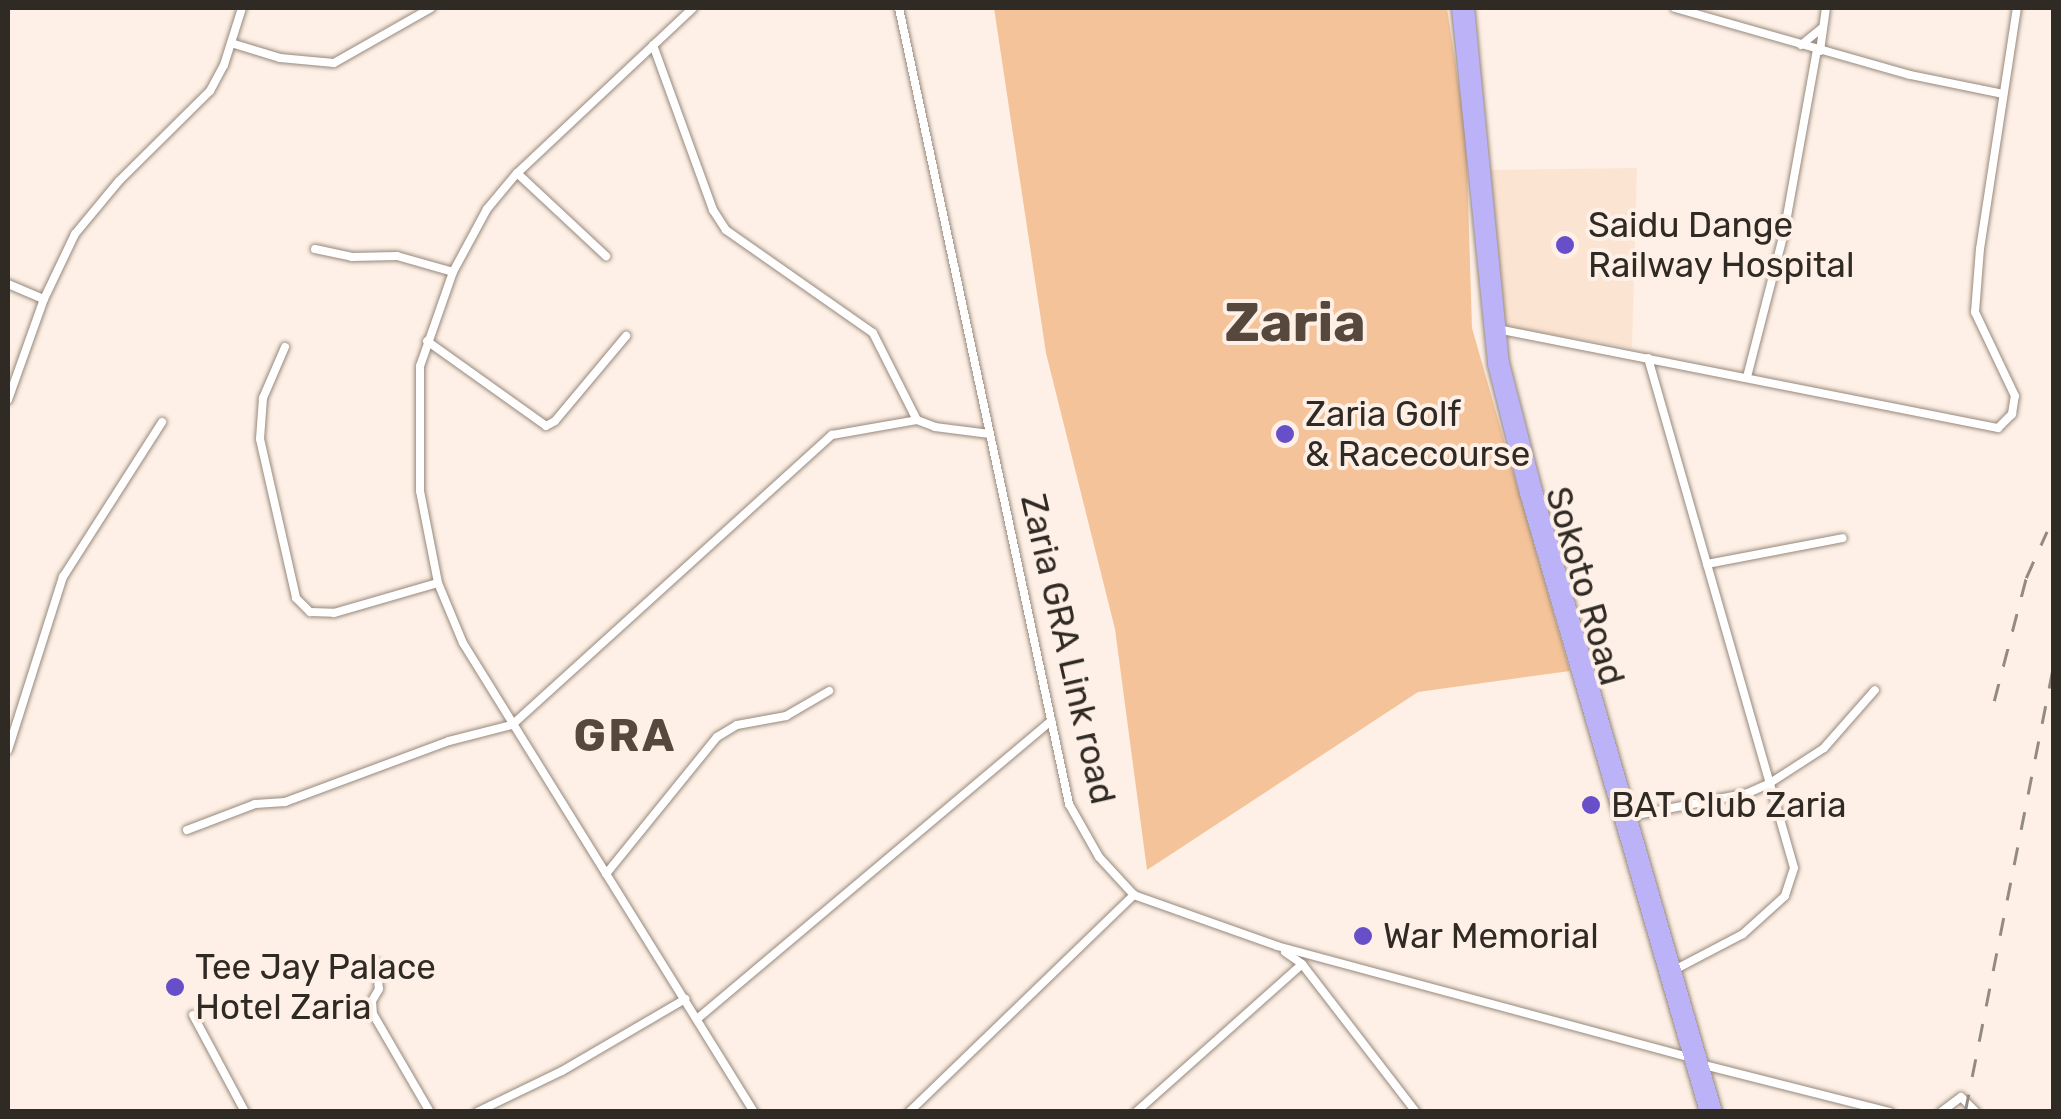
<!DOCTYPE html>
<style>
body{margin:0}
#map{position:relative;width:2061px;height:1119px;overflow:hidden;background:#fef0e6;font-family:Rubik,sans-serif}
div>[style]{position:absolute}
.built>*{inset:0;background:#fce4d2}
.green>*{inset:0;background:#f5c399}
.roads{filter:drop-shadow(0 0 2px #97887c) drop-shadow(0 0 2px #97887c)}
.minor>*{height:8px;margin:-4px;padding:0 4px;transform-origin:4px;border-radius:4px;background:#fff}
.primary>*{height:12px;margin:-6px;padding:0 6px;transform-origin:6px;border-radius:6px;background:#bcb2f8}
.rail>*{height:2.5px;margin-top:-1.25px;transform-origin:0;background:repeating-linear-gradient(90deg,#938a82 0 18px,transparent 0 36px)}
.dots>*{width:28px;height:28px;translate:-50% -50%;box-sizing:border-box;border:5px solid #fef0e6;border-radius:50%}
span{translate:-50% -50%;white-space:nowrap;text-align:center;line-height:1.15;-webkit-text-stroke:8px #fef0e6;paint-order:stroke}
.poi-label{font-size:35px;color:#302a25}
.left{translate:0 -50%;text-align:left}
.street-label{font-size:35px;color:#302a25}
.district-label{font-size:45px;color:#56483d;font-weight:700;letter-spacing:2.5px}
.town-label{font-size:55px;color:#56483d;font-weight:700}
.frame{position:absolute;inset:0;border:10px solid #302a25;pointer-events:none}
</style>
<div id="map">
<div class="built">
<div style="clip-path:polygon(1637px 168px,1632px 348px,1508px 327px,1499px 319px,1490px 170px)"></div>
</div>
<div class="green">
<div style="clip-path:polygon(994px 8px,1447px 8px,1466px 133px,1472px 328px,1570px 671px,1418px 692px,1147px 870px,1115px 629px,1046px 353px)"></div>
</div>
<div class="roads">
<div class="minor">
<div style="left:693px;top:8px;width:241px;rotate:136.8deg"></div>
<div style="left:517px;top:173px;width:47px;rotate:129.8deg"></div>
<div style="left:487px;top:209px;width:72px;rotate:118.4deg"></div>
<div style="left:453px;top:272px;width:100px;rotate:109.3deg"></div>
<div style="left:420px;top:366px;width:125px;rotate:90deg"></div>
<div style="left:420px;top:491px;width:94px;rotate:78.9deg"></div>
<div style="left:438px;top:583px;width:65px;rotate:67.4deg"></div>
<div style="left:463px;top:643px;width:552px;rotate:58.18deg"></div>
<div style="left:899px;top:8px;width:814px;rotate:77.94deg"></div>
<div style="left:1069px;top:804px;width:61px;rotate:60.5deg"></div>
<div style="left:1099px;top:857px;width:52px;rotate:47.4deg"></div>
<div style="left:1134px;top:895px;width:152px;rotate:19.6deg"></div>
<div style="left:1277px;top:946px;width:430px;rotate:15.1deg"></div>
<div style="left:1675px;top:8px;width:244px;rotate:15.9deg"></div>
<div style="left:1910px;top:75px;width:95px;rotate:11.5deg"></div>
<div style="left:231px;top:43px;width:51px;rotate:17deg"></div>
<div style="left:280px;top:58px;width:54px;rotate:5.3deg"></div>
<div style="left:334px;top:63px;width:112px;rotate:-29.6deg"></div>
<div style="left:653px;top:45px;width:176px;rotate:70deg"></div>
<div style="left:713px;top:210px;width:24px;rotate:57deg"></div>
<div style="left:726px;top:230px;width:179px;rotate:35deg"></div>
<div style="left:873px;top:333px;width:97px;rotate:63.2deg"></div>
<div style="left:1801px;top:45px;width:27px;rotate:-39deg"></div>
<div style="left:1820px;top:51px;width:43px;rotate:-82.1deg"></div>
<div style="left:517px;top:173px;width:122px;rotate:43deg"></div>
<div style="left:315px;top:249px;width:38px;rotate:12deg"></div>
<div style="left:352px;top:257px;width:45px;rotate:-1.3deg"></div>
<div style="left:397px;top:256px;width:58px;rotate:15.9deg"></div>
<div style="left:8px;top:284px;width:39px;rotate:23deg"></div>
<div style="left:1497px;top:329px;width:511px;rotate:11.18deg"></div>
<div style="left:1998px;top:428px;width:20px;rotate:-45deg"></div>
<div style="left:2012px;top:414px;width:18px;rotate:-81deg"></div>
<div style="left:2015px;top:396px;width:93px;rotate:-115.5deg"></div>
<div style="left:1975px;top:312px;width:63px;rotate:-85.5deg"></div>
<div style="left:1980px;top:249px;width:244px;rotate:-81.3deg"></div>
<div style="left:427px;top:341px;width:146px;rotate:35.5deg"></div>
<div style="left:546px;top:426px;width:10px;rotate:-29deg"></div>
<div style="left:555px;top:421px;width:111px;rotate:-50.1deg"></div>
<div style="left:285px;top:347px;width:56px;rotate:113.3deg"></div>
<div style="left:263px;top:398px;width:41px;rotate:94.2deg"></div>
<div style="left:260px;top:439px;width:163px;rotate:77.2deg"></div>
<div style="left:296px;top:598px;width:20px;rotate:45deg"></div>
<div style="left:310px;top:612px;width:24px;rotate:2deg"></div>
<div style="left:334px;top:613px;width:108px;rotate:-16.1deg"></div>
<div style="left:1648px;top:358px;width:530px;rotate:74.02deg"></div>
<div style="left:1794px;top:868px;width:29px;rotate:108deg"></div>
<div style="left:1785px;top:896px;width:57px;rotate:137.9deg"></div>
<div style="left:1743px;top:934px;width:76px;rotate:152.4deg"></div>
<div style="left:1747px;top:377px;width:149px;rotate:-75.6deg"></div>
<div style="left:1784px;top:233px;width:186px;rotate:-79.8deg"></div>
<div style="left:8px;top:400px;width:107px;rotate:-70.4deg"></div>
<div style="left:44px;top:299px;width:72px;rotate:-64.5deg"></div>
<div style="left:75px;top:234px;width:69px;rotate:-50.3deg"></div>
<div style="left:119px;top:181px;width:128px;rotate:-44.7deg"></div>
<div style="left:210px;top:91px;width:30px;rotate:-62deg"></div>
<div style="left:224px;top:65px;width:60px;rotate:-72.5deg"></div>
<div style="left:1707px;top:564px;width:138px;rotate:-10.8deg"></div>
<div style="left:8px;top:750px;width:182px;rotate:-72.4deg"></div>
<div style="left:63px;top:577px;width:184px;rotate:-57.4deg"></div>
<div style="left:1631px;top:816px;width:119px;rotate:-11.1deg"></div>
<div style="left:1748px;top:793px;width:24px;rotate:-24deg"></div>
<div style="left:1770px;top:783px;width:64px;rotate:-32.9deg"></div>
<div style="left:1824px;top:748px;width:77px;rotate:-48.7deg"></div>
<div style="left:187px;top:830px;width:73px;rotate:-20.9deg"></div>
<div style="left:255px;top:804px;width:30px;rotate:-4deg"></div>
<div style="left:285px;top:802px;width:175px;rotate:-20.4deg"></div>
<div style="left:449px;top:741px;width:65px;rotate:-14.3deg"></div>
<div style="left:512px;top:725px;width:432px;rotate:-42.2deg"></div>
<div style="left:832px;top:435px;width:86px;rotate:-10deg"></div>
<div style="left:917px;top:420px;width:19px;rotate:21deg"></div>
<div style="left:935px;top:427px;width:55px;rotate:7.3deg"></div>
<div style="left:606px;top:874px;width:176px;rotate:-51deg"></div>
<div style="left:717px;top:737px;width:23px;rotate:-31deg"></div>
<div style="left:737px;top:725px;width:50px;rotate:-10.4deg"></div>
<div style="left:786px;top:716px;width:50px;rotate:-30.2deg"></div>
<div style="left:1285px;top:952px;width:21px;rotate:35deg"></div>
<div style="left:1302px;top:964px;width:187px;rotate:52.4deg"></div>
<div style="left:377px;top:963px;width:26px;rotate:86deg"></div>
<div style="left:379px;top:989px;width:14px;rotate:120deg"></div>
<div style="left:372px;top:1001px;width:13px;rotate:86deg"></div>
<div style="left:373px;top:1014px;width:113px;rotate:59.8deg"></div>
<div style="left:193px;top:1015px;width:110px;rotate:61.8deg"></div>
<div style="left:697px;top:1019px;width:463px;rotate:-40.1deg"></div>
<div style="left:1704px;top:1065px;width:192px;rotate:14.2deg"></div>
<div style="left:477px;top:1112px;width:94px;rotate:-25.8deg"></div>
<div style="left:562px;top:1071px;width:143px;rotate:-30.3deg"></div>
<div style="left:909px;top:1112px;width:313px;rotate:-44deg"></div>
<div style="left:1136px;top:1112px;width:222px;rotate:-41.7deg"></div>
<div style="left:1941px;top:1112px;width:25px;rotate:-37deg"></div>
<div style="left:1961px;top:1097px;width:21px;rotate:45deg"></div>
</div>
<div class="primary">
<div style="left:1458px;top:8px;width:358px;rotate:84.2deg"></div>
<div style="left:1494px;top:364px;width:133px;rotate:76.1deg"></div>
<div style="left:1526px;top:493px;width:645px;rotate:73.79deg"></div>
<div style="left:1468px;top:8px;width:357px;rotate:84.4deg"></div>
<div style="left:1503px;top:363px;width:132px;rotate:75.5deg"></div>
<div style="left:1536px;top:491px;width:647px;rotate:73.84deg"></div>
</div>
</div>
<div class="rail">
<div style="left:1994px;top:701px;width:127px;rotate:-75.4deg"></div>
<div style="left:2026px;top:578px;width:51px;rotate:-65.9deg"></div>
<div style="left:1965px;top:1112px;width:460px;rotate:-78.8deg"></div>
</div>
<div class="dots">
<div style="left:1565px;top:245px;background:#664fc8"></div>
<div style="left:1285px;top:434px;background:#664fc8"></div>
<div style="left:1591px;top:805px;background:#664fc8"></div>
<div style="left:1363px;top:936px;background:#664fc8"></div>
<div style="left:175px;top:987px;background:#664fc8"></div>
</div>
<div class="poi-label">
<span class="left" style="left:1588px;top:245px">Saidu Dange<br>Railway Hospital</span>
<span class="left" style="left:1305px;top:434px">Zaria Golf<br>&amp; Racecourse</span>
<span class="left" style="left:1611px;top:805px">BAT Club Zaria</span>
<span class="left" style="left:1383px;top:936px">War Memorial</span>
<span class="left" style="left:195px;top:987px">Tee Jay Palace<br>Hotel Zaria</span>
</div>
<div class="street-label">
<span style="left:1585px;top:586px;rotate:74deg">Sokoto Road</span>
<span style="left:1068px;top:649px;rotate:77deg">Zaria GRA Link road</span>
</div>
<div class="district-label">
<span style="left:625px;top:736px">GRA</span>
</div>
<div class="town-label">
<span style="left:1295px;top:323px">Zaria</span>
</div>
<div class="frame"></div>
</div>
